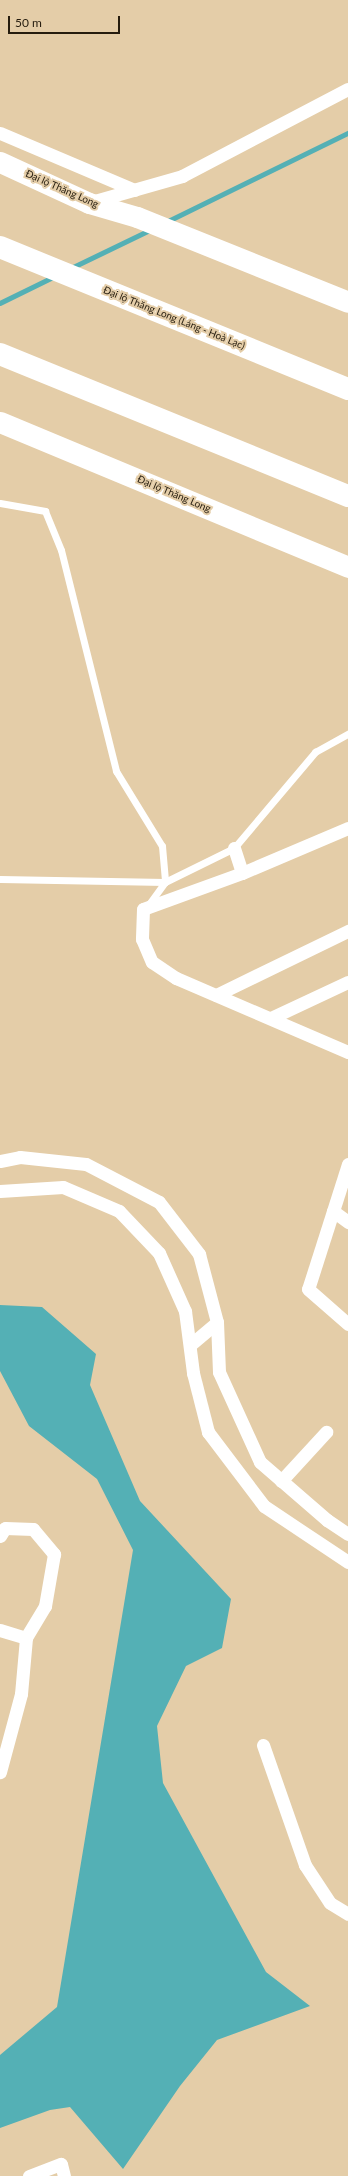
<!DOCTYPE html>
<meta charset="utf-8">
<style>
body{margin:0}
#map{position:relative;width:348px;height:2176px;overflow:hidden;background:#e4cda8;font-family:Lato,sans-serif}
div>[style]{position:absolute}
.water>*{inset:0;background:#54b0b5}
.stream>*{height:4.5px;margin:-2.25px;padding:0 2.25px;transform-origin:2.25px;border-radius:2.25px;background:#54b0b5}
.lane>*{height:7px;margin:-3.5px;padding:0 3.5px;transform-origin:3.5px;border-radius:3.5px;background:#fff}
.street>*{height:13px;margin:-6.5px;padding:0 6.5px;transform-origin:6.5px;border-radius:6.5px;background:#fff}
.primary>*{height:21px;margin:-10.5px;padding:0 10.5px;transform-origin:10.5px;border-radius:10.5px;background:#fff}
.highway>*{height:22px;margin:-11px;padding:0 11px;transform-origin:11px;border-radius:11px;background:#fff}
span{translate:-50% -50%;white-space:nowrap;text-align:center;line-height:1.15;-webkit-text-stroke:4px #e4cda8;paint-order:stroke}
.street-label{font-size:10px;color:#251c0e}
.scale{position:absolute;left:8px;top:16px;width:112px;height:18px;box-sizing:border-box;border:2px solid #251c0e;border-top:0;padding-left:5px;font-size:12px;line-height:14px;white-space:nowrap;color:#251c0e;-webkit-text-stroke:3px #e4cda8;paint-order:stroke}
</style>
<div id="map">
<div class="water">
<div style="clip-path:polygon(0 1305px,42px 1307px,96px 1354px,90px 1385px,140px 1501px,231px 1599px,222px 1648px,186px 1666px,157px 1726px,163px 1783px,266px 1972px,310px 2006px,217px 2040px,180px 2086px,123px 2169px,70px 2107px,50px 2110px,0 2128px,0 2055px,57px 2007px,133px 1550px,97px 1479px,29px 1426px,0 1371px)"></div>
</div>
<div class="stream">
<div style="left:166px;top:222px;width:203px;rotate:-26.1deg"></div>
<div style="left:71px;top:268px;width:88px;rotate:-25.7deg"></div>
<div style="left:0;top:303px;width:59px;rotate:-26.1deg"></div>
</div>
<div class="lane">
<div style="left:0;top:503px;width:46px;rotate:10.1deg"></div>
<div style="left:45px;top:511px;width:42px;rotate:67.7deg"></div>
<div style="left:61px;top:550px;width:228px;rotate:76deg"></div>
<div style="left:116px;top:771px;width:88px;rotate:58.5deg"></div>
<div style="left:162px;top:846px;width:36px;rotate:85deg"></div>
<div style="left:165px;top:882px;width:29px;rotate:126deg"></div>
<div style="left:0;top:879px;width:165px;rotate:1deg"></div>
<div style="left:165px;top:882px;width:77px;rotate:-26.2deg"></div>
<div style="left:234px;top:848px;width:126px;rotate:-49.8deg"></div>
<div style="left:315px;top:752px;width:38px;rotate:-29deg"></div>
</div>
<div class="street">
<div style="left:0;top:133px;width:146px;rotate:23deg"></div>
<div style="left:91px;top:202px;width:95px;rotate:-15.9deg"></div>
<div style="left:182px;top:176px;width:187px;rotate:-27.7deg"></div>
<div style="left:348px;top:828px;width:115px;rotate:157deg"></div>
<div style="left:242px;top:873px;width:105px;rotate:160deg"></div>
<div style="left:143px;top:909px;width:30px;rotate:92deg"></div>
<div style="left:142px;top:939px;width:25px;rotate:67deg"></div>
<div style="left:152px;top:962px;width:29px;rotate:34deg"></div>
<div style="left:176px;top:978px;width:187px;rotate:23.3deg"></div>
<div style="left:234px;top:848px;width:26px;rotate:72deg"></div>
<div style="left:216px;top:995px;width:147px;rotate:-25.9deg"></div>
<div style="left:271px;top:1018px;width:85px;rotate:-25.1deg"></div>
<div style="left:0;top:1161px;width:20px;rotate:-11deg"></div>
<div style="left:20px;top:1157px;width:66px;rotate:6.1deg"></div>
<div style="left:86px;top:1164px;width:82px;rotate:27.5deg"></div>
<div style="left:159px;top:1202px;width:66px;rotate:52.4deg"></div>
<div style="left:199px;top:1254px;width:70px;rotate:75.2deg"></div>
<div style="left:217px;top:1322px;width:50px;rotate:87.7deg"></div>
<div style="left:219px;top:1372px;width:99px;rotate:65.5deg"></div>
<div style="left:260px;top:1462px;width:89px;rotate:40.9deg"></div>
<div style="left:327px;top:1520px;width:25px;rotate:34deg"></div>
<div style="left:348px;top:1164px;width:131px;rotate:107.7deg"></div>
<div style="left:308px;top:1289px;width:53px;rotate:41.2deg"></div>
<div style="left:0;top:1191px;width:63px;rotate:-3.6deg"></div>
<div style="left:63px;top:1187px;width:61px;rotate:23.2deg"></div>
<div style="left:119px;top:1211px;width:58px;rotate:46.4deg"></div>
<div style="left:159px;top:1253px;width:64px;rotate:65.9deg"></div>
<div style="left:185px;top:1311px;width:63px;rotate:82.6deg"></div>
<div style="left:193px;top:1373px;width:61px;rotate:75.7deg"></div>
<div style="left:208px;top:1432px;width:93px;rotate:52.9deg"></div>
<div style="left:264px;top:1506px;width:101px;rotate:33.7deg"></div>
<div style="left:333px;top:1211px;width:19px;rotate:36deg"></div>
<div style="left:190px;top:1345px;width:35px;rotate:-40deg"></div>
<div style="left:281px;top:1481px;width:67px;rotate:-47.4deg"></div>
<div style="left:0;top:1536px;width:9px;rotate:-58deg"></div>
<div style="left:5px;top:1528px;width:28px;rotate:2deg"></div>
<div style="left:33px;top:1529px;width:33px;rotate:50deg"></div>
<div style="left:54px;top:1554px;width:53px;rotate:99.8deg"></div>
<div style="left:45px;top:1606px;width:37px;rotate:121deg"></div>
<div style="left:26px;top:1638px;width:56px;rotate:95.1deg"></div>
<div style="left:21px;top:1694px;width:81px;rotate:105.1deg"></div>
<div style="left:0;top:1630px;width:27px;rotate:17deg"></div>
<div style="left:263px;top:1745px;width:127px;rotate:70.7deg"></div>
<div style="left:305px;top:1865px;width:45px;rotate:56.7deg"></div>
<div style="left:330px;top:1903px;width:21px;rotate:31deg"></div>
<div style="left:29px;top:2176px;width:34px;rotate:-21deg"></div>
<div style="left:61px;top:2164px;width:12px;rotate:76deg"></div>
</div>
<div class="primary">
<div style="left:0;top:162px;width:98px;rotate:24.7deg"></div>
<div style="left:89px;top:203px;width:50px;rotate:16.3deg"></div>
<div style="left:137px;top:217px;width:227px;rotate:21.9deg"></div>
<div style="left:0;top:422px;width:377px;rotate:22.6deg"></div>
</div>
<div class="highway">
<div style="left:0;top:247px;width:376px;rotate:22.2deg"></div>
<div style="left:0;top:354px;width:376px;rotate:22.2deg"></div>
</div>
<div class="street-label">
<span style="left:62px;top:189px;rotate:24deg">Đại lộ Thăng Long</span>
<span style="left:174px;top:318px;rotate:22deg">Đại lộ Thăng Long (Láng - Hoà Lạc)</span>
<span style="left:174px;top:494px;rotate:23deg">Đại lộ Thăng Long</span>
</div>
<div class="scale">50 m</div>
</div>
